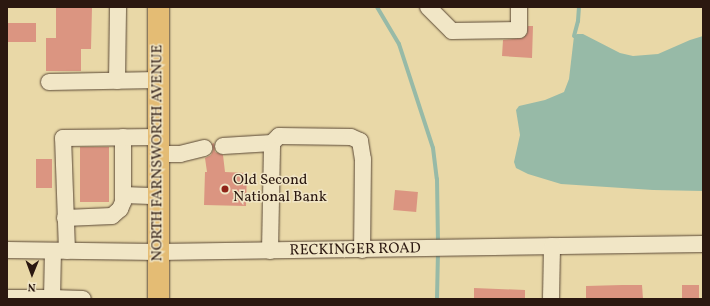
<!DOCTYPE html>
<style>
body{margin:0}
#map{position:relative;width:710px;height:306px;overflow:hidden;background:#e9d8a7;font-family:Vollkorn,serif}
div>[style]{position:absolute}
.water>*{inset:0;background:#97baa7}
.stream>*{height:4px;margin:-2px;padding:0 2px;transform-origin:2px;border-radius:2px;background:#97baa7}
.building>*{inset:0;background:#db9581;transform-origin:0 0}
.roads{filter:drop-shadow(0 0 1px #5a4836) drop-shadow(0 0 1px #5a4836)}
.minor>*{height:16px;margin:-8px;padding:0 8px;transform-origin:8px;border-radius:8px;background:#f1e6c6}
.major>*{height:21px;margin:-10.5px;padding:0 10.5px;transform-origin:10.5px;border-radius:10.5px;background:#e4bc74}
.dots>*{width:11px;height:11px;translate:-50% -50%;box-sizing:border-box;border:2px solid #f1e6c6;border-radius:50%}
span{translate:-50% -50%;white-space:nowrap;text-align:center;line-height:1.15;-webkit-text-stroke:3px #f1e6c6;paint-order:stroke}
.street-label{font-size:15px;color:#2b1810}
.poi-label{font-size:15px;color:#2b1810}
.left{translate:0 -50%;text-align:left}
.frame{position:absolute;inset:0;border:8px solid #2b1810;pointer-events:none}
.north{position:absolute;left:12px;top:254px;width:40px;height:40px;-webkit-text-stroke:3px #f1e6c6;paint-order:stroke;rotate:181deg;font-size:11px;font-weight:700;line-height:16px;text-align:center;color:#2b1810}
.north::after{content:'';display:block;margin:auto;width:14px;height:18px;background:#2b1810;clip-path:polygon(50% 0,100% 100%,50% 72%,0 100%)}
</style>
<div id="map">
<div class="water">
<div style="clip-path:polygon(577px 34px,583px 34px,620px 53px,633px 56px,658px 54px,690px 40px,703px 36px,703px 191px,653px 190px,561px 184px,528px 174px,516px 168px,514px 162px,520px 135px,516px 110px,519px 106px,545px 100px,564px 92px,569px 79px,574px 36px)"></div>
</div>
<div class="stream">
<div style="left:377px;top:7px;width:43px;rotate:59.3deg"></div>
<div style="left:399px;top:44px;width:109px;rotate:71.9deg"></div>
<div style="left:433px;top:148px;width:31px;rotate:83deg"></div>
<div style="left:437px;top:179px;width:66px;rotate:89.1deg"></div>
<div style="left:574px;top:36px;width:16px;rotate:-75deg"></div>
<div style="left:578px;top:21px;width:14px;rotate:-86deg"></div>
<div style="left:437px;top:299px;width:48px;rotate:-88.8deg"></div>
</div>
<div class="building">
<div style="clip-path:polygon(56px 8px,92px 8px,91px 49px,81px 49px,81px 71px,46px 71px,46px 38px,56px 38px)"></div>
<div style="left:7px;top:23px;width:29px;height:19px"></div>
<div style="clip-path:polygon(528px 26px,533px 26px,532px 58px,502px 56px,503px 40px,523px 38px,527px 34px)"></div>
<div style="clip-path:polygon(214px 143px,215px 152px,223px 155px,225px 172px,247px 173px,246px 206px,204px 205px,205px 172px,207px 172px,205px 158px,211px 155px,213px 150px,212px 144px)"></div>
<div style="left:80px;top:147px;width:29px;height:55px"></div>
<div style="left:36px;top:159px;width:16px;height:29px"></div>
<div style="left:395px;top:190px;width:23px;height:20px;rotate:5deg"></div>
<div style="clip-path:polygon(622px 285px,642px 285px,643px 299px,586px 299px,586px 286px)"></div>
<div style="left:682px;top:285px;width:17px;height:14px"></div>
<div style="clip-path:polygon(474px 288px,525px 290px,525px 299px,474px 299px)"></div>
</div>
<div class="roads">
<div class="minor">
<div style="left:428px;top:7px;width:34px;rotate:45deg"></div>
<div style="left:452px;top:31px;width:67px;rotate:-0.9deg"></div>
<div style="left:519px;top:30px;width:23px;rotate:-90deg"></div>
<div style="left:117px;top:81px;width:74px;rotate:-89.2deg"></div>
<div style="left:49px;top:82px;width:109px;rotate:-1.1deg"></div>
<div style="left:223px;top:146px;width:49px;rotate:-3.5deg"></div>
<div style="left:158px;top:154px;width:22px"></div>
<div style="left:180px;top:154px;width:25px;rotate:-14deg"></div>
<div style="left:123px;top:195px;width:35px;rotate:2deg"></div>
<div style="left:65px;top:218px;width:47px;rotate:-2.4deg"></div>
<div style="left:112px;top:216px;width:11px;rotate:-41deg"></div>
<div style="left:120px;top:209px;width:8px;rotate:-67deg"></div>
<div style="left:123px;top:202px;width:65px;rotate:-90deg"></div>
<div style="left:7px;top:250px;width:151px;rotate:0.8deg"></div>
<div style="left:158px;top:252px;width:545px;rotate:-0.84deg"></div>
<div style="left:67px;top:251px;width:113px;rotate:-92deg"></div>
<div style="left:63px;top:138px;width:95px;rotate:-0.6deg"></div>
<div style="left:270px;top:251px;width:108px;rotate:-88.9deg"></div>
<div style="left:272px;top:143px;width:10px;rotate:-45deg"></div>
<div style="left:279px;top:136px;width:72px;rotate:0.8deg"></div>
<div style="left:351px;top:137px;width:10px;rotate:24deg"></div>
<div style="left:360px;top:141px;width:18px;rotate:81deg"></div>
<div style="left:363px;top:159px;width:91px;rotate:90.6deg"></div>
<div style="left:7px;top:298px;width:45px"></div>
<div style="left:52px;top:298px;width:47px;rotate:-88.8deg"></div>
<div style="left:52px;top:298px;width:31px;rotate:2deg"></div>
<div style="left:551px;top:299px;width:53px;rotate:-88.9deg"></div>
</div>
<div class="major">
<div style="left:158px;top:299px;width:292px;rotate:-90deg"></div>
</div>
</div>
<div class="dots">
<div style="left:225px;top:189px;background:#8f2418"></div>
</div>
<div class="street-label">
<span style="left:158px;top:153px;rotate:-90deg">NORTH FARNSWORTH AVENUE</span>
<span style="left:355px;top:250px;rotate:-1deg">RECKINGER ROAD</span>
</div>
<div class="poi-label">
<span class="left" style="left:233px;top:189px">Old Second<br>National Bank</span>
</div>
<div class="frame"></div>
<div class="north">N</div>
</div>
